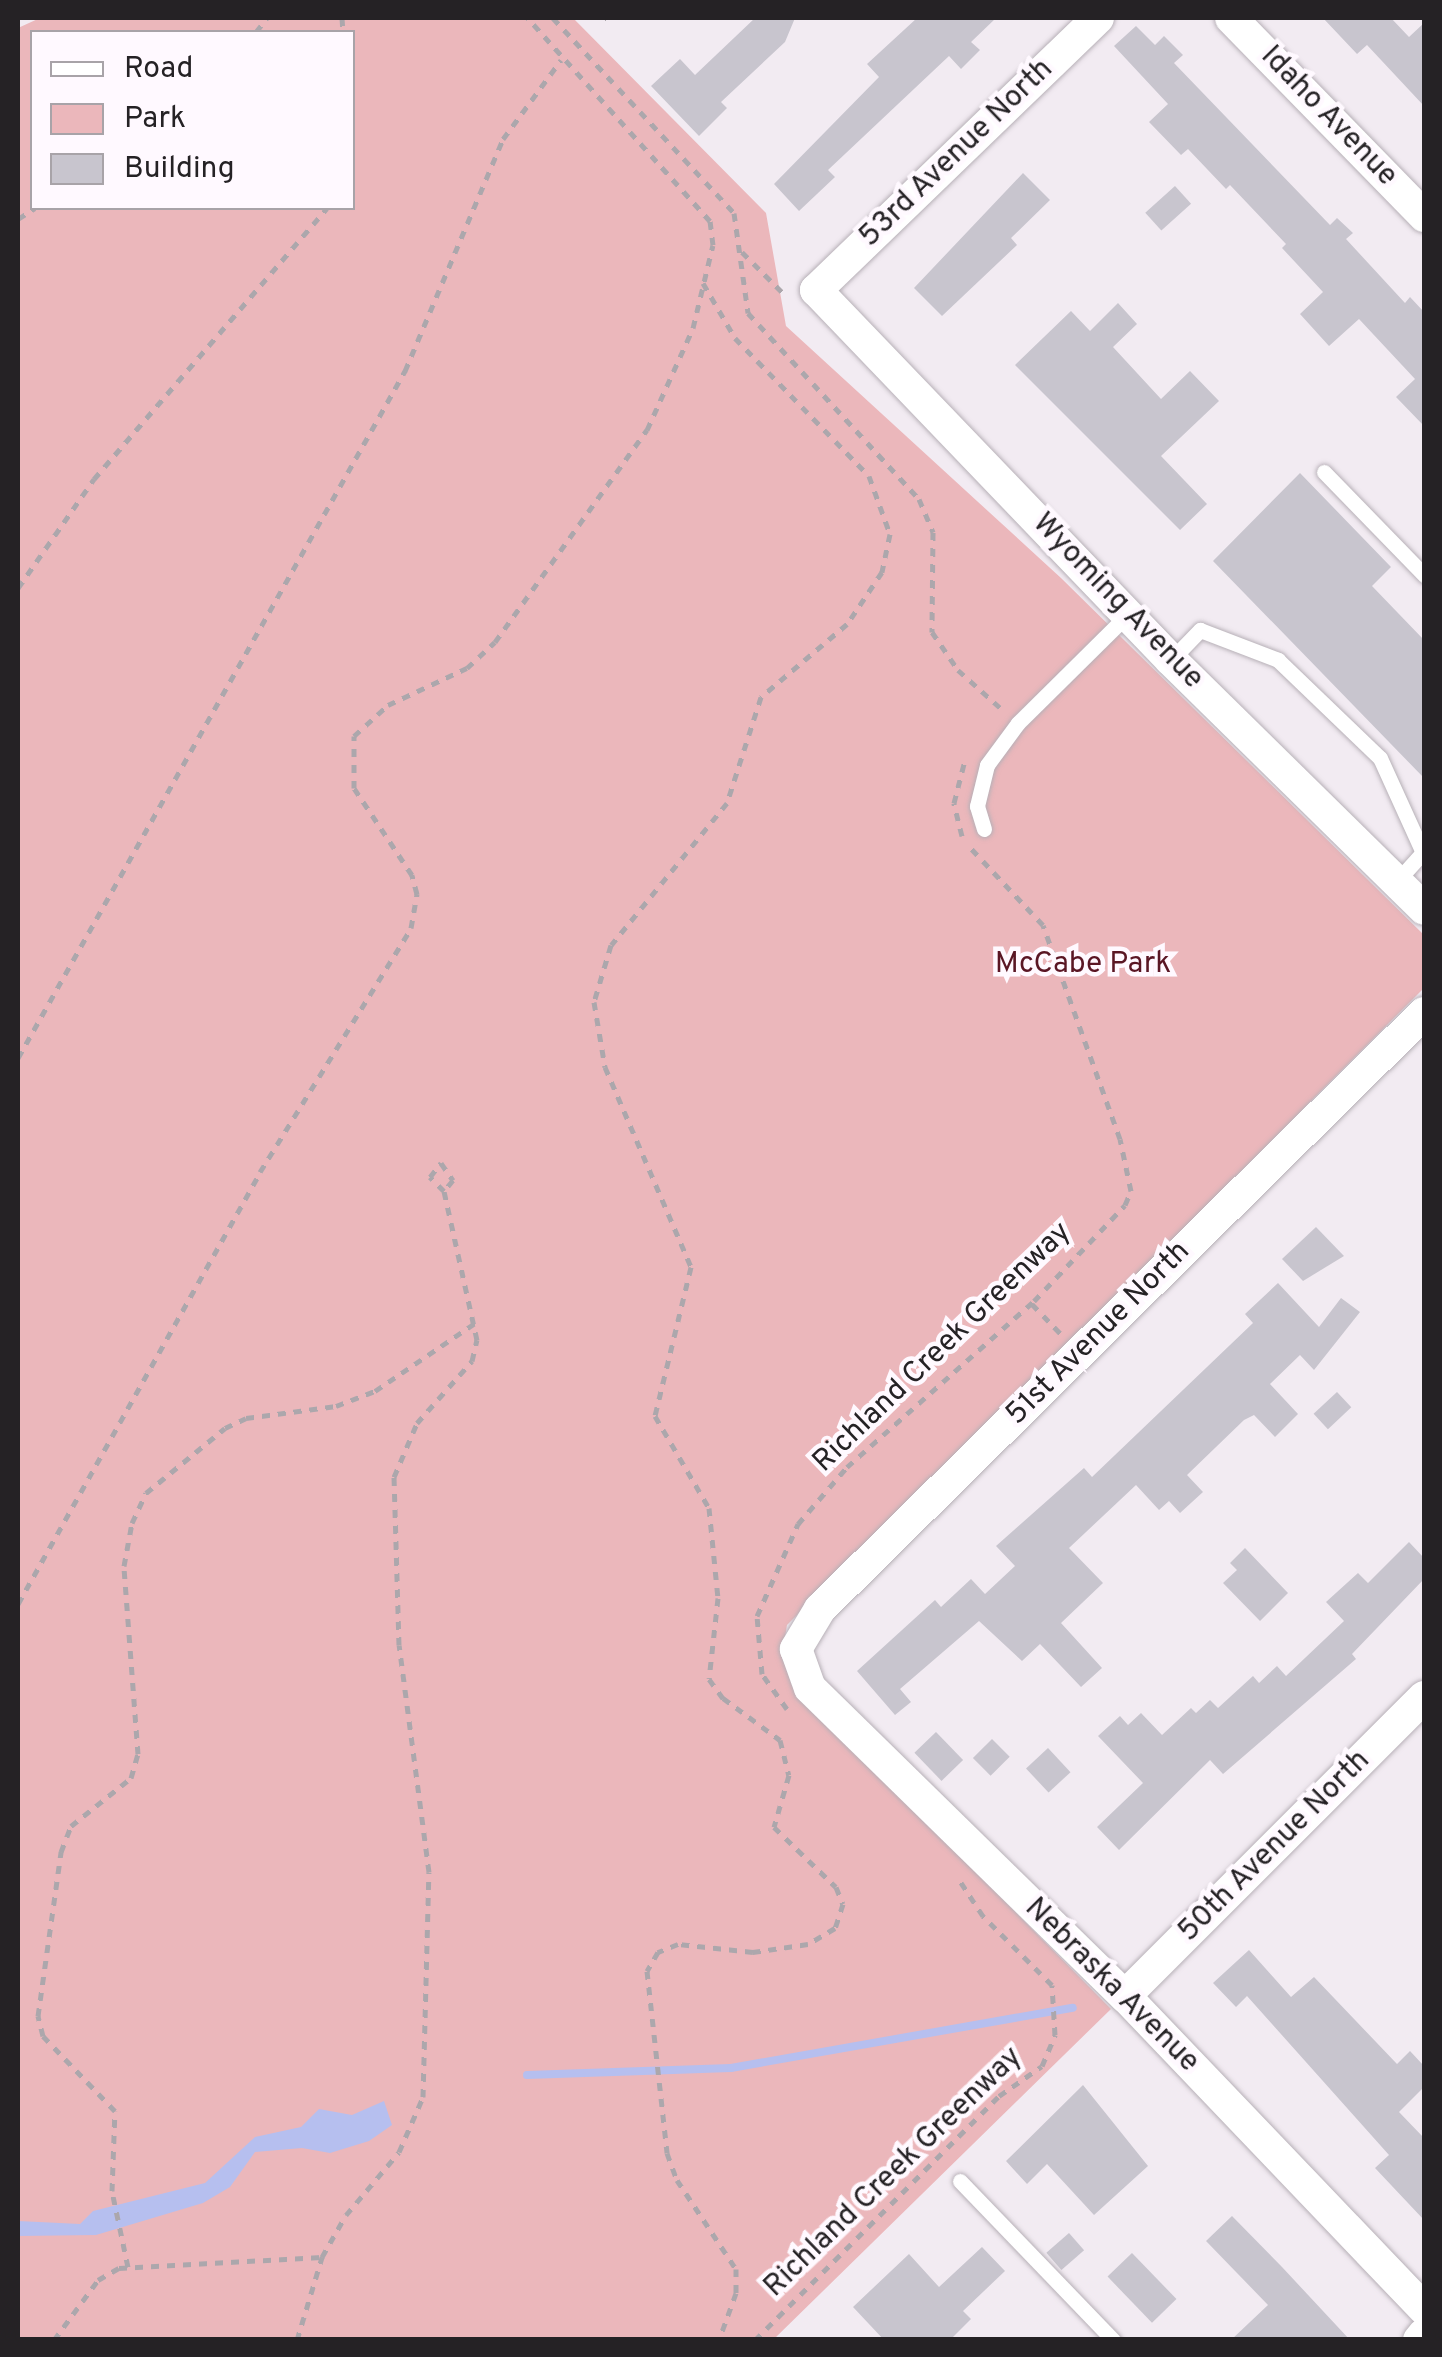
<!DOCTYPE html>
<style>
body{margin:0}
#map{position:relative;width:1442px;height:2357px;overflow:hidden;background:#f2ebf2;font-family:Overpass,sans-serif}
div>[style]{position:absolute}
.green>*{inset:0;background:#ebb7bb}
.water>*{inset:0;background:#b6bfef}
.stream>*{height:8px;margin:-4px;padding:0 4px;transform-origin:4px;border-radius:4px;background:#b6bfef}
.building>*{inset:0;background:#c8c5ce;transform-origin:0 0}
.path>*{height:5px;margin-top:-2.5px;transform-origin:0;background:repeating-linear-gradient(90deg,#aca7ac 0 8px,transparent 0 16px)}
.roads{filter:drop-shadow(0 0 2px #b7b0b7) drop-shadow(0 0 2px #b7b0b7)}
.lane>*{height:15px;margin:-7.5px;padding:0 7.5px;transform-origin:7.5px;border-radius:7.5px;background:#fff}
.street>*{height:32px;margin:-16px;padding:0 16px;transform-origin:16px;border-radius:16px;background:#fff}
span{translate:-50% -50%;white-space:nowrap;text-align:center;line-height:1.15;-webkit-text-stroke:9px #fff9ff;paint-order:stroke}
.street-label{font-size:30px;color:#252225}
.park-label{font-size:30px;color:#5a1624}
.frame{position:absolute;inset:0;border:20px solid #252225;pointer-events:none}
.legend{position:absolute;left:30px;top:30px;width:325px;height:180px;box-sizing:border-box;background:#fff9ff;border:2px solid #a8a3a8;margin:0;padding:12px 18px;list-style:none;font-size:30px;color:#252225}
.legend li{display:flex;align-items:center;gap:20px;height:50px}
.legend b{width:50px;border:2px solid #a8a3a8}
</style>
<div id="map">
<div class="green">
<div style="clip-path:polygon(evenodd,40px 18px,573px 18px,766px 213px,786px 326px,1061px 578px,1424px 935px,1424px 988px,787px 1625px,782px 1655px,792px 1686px,1111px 2009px,774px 2339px,18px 2339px,18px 28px,40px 18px,32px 32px,352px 32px,352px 208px,32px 208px,32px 32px)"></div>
</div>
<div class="water">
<div style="clip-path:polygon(384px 2101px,392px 2125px,369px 2141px,330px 2153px,302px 2148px,255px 2152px,230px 2187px,203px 2203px,96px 2235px,18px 2236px,18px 2221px,80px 2224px,93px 2211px,205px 2183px,255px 2137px,301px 2127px,319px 2109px,352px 2115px)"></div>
</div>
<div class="stream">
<div style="left:527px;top:2075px;width:204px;rotate:-2deg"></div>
<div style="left:731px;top:2068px;width:347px;rotate:-10deg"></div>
</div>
<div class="building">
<div style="clip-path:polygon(755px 18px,795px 18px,785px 42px,721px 102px,727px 108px,699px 136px,651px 86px,680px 59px,695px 75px)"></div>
<div style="clip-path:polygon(917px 18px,996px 18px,971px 42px,980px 50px,961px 69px,949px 56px,828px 170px,835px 177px,799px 211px,774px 184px,879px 77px,867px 64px)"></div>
<div style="clip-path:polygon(1323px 18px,1391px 18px,1409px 37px,1424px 23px,1424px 106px,1367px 45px,1357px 54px)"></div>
<div style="clip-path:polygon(1136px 26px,1155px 45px,1164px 36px,1183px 55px,1174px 63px,1330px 225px,1337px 218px,1353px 233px,1346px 239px,1405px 303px,1410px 297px,1424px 312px,1424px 426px,1396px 397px,1415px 379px,1359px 319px,1329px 346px,1300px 314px,1323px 292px,1282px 248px,1286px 244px,1230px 185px,1226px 189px,1188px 149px,1181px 155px,1149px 122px,1168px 104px,1114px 46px)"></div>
<div style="clip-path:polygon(1023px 173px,1050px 200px,1011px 238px,1017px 245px,942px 316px,914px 288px)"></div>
<div style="left:1175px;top:186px;width:24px;height:40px;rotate:48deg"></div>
<div style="clip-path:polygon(1118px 303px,1137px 324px,1113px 347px,1161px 399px,1190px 371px,1219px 401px,1161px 456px,1207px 504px,1180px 530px,1015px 365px,1071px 311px,1090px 331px)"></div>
<div style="clip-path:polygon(1300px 473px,1391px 567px,1372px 586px,1424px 640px,1424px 778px,1213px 561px)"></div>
<div style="clip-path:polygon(1316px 1227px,1344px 1256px,1303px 1281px,1282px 1259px)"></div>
<div style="clip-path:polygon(1278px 1283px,1319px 1327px,1341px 1298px,1360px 1312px,1314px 1370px,1300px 1355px,1270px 1384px,1298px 1414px,1275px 1437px,1254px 1415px,1244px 1420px,1187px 1475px,1203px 1492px,1180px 1513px,1169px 1501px,1159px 1510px,1136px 1485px,1069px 1548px,1103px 1583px,1061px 1623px,1102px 1668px,1081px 1687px,1040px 1644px,1022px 1661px,979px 1621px,900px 1689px,911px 1702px,895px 1715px,857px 1671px,935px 1600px,941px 1607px,971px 1579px,985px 1594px,1015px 1566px,996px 1546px,1084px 1468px,1092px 1477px,1253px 1323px,1245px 1314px)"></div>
<div style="left:1337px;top:1392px;width:21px;height:32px;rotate:47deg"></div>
<div style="clip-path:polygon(1409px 1542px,1424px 1558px,1424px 1579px,1352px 1654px,1356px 1659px,1223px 1774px,1210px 1760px,1119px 1850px,1097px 1827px,1143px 1783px,1098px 1736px,1120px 1716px,1128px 1725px,1141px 1713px,1162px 1735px,1191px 1708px,1196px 1713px,1210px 1700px,1218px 1708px,1253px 1676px,1259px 1683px,1277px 1666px,1286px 1676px,1344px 1621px,1326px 1602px,1358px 1573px,1368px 1583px)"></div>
<div style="clip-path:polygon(1245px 1548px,1288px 1593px,1260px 1621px,1223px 1583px,1237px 1570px,1230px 1563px)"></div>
<div style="left:936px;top:1732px;width:39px;height:30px;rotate:46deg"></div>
<div style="left:992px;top:1739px;width:25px;height:27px;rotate:45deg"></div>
<div style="left:1048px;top:1748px;width:33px;height:30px;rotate:47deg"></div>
<div style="clip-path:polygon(1249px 1950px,1291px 1997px,1314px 1977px,1397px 2064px,1410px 2051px,1424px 2066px,1424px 2087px,1399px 2112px,1424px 2138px,1424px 2220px,1375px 2168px,1389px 2155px,1247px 1996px,1236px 2007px,1213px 1983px)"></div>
<div style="clip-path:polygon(1083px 2085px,1148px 2166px,1094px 2215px,1047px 2164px,1027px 2184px,1006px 2161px)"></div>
<div style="clip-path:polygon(1232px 2216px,1282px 2267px,1350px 2340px,1231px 2340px,1268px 2305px,1206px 2241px)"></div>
<div style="left:1069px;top:2233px;width:23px;height:30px;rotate:49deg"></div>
<div style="clip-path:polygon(982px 2247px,1005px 2271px,963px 2311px,971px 2319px,950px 2340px,884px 2340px,853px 2307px,909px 2254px,939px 2287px)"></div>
<div style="left:1132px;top:2253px;width:64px;height:34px;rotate:46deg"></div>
</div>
<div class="path">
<div style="left:342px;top:18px;width:14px;rotate:86deg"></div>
<div style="left:553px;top:18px;width:266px;rotate:47.1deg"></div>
<div style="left:734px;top:213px;width:101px;rotate:82deg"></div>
<div style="left:748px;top:313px;width:253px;rotate:47.4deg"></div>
<div style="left:919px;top:499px;width:36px;rotate:67deg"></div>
<div style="left:933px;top:532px;width:100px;rotate:90.6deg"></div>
<div style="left:932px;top:632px;width:46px;rotate:55.6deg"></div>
<div style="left:958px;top:670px;width:63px;rotate:41.8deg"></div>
<div style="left:605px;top:18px;width:1px"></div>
<div style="left:256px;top:32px;width:18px;rotate:-52deg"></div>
<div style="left:18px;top:219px;width:20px;rotate:-33deg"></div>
<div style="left:742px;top:252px;width:64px;rotate:45deg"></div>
<div style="left:703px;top:283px;width:64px;rotate:59.8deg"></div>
<div style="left:735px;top:338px;width:192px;rotate:45.8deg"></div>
<div style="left:869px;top:476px;width:62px;rotate:70.1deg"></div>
<div style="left:890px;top:534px;width:39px;rotate:102deg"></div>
<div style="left:882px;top:572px;width:63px;rotate:123.9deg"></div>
<div style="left:847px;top:624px;width:113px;rotate:139.7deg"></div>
<div style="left:761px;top:697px;width:111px;rotate:107.8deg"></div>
<div style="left:727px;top:803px;width:183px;rotate:129.2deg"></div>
<div style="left:611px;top:945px;width:59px;rotate:106.6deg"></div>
<div style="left:594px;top:1002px;width:66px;rotate:80.4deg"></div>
<div style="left:605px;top:1067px;width:218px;rotate:66.7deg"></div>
<div style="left:691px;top:1267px;width:153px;rotate:103.6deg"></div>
<div style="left:655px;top:1416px;width:107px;rotate:59.6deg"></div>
<div style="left:709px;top:1508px;width:90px;rotate:84.3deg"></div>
<div style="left:718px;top:1598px;width:81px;rotate:96.3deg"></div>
<div style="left:709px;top:1679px;width:24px;rotate:54deg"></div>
<div style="left:723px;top:1698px;width:71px;rotate:36.4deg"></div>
<div style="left:780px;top:1740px;width:36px;rotate:76deg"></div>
<div style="left:789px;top:1775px;width:54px;rotate:106.1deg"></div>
<div style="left:774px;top:1827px;width:86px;rotate:44.1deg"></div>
<div style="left:836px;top:1887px;width:18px;rotate:68deg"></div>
<div style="left:843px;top:1904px;width:25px;rotate:108deg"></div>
<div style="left:835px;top:1928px;width:31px;rotate:149deg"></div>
<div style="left:808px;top:1944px;width:56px;rotate:171.7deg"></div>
<div style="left:753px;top:1952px;width:75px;rotate:-173.9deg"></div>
<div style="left:678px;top:1944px;width:22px;rotate:158deg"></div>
<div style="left:658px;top:1952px;width:22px;rotate:120deg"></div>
<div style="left:647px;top:1971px;width:183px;rotate:83.7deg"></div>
<div style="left:667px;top:2153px;width:29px;rotate:70deg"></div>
<div style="left:677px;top:2180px;width:107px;rotate:56.5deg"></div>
<div style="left:736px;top:2269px;width:24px;rotate:90deg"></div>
<div style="left:736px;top:2293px;width:50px;rotate:109.9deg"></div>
<div style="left:18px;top:588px;width:133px;rotate:-55.1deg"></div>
<div style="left:94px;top:479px;width:357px;rotate:-49.3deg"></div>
<div style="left:962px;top:836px;width:34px;rotate:-104deg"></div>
<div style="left:954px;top:803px;width:44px;rotate:-75.7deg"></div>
<div style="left:18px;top:1058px;width:789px;rotate:-60.61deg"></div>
<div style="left:405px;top:371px;width:252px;rotate:-67.1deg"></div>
<div style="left:503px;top:139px;width:98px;rotate:-53.7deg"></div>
<div style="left:1032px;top:1304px;width:42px;rotate:46deg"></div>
<div style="left:18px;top:1604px;width:495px;rotate:-60.7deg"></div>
<div style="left:260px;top:1172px;width:287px;rotate:-58.2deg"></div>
<div style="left:411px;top:928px;width:35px;rotate:-80deg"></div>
<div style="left:417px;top:894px;width:20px;rotate:-105deg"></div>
<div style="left:412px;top:875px;width:105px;rotate:-123.7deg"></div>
<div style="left:354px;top:788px;width:52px;rotate:-90deg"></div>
<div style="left:354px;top:736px;width:46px;rotate:-42.4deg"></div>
<div style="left:388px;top:705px;width:87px;rotate:-25.1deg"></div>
<div style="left:467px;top:668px;width:38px;rotate:-43deg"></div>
<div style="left:495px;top:642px;width:261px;rotate:-54.4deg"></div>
<div style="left:647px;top:430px;width:112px;rotate:-65.7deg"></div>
<div style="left:693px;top:328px;width:85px;rotate:-76.5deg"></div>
<div style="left:713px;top:245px;width:24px;rotate:-97deg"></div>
<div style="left:710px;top:221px;width:273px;rotate:-131.9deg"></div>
<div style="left:787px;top:1709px;width:43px;rotate:-125.5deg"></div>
<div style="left:762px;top:1674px;width:58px;rotate:-94.9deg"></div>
<div style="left:757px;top:1616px;width:101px;rotate:-66deg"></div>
<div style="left:798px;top:1524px;width:75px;rotate:-49.3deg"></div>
<div style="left:847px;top:1467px;width:250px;rotate:-41.6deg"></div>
<div style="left:1034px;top:1301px;width:132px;rotate:-46.5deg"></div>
<div style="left:1125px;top:1205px;width:15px;rotate:-67deg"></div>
<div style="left:1131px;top:1191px;width:53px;rotate:-101.9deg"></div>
<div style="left:1120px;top:1139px;width:227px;rotate:-109.8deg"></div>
<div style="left:1043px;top:925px;width:110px;rotate:-133.2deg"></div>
<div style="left:128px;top:2267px;width:78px;rotate:-101.9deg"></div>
<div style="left:112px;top:2191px;width:80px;rotate:-87.9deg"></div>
<div style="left:115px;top:2111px;width:104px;rotate:-133.8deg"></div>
<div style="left:43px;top:2036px;width:21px;rotate:-104deg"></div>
<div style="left:38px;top:2016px;width:166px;rotate:-82deg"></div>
<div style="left:61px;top:1852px;width:28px;rotate:-69deg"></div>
<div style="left:71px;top:1826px;width:77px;rotate:-38.7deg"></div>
<div style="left:131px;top:1778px;width:25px;rotate:-74deg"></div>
<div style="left:138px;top:1754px;width:189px;rotate:-94.3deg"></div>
<div style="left:124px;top:1566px;width:44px;rotate:-79.5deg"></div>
<div style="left:132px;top:1523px;width:33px;rotate:-65deg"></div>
<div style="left:146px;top:1493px;width:102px;rotate:-39.4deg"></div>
<div style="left:225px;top:1428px;width:23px;rotate:-25deg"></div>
<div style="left:246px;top:1418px;width:91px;rotate:-7.6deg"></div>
<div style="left:336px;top:1406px;width:42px;rotate:-21deg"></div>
<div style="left:375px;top:1391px;width:121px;rotate:-34.2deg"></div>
<div style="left:54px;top:2340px;width:74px;rotate:-53.7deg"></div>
<div style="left:98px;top:2280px;width:24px;rotate:-30deg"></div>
<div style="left:119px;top:2268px;width:203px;rotate:-3.1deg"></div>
<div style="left:297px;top:2340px;width:87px;rotate:-73.2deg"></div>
<div style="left:322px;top:2257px;width:48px;rotate:-60.3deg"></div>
<div style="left:346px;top:2215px;width:82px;rotate:-49.9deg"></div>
<div style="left:399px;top:2152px;width:60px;rotate:-66.4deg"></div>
<div style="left:423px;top:2097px;width:225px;rotate:-88.5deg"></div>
<div style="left:429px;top:1872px;width:229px;rotate:-97.5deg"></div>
<div style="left:399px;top:1645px;width:168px;rotate:-91.7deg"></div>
<div style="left:394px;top:1477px;width:59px;rotate:-66.9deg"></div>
<div style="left:417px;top:1423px;width:83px;rotate:-48.4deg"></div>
<div style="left:472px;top:1361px;width:22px;rotate:-77deg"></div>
<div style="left:477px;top:1340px;width:153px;rotate:-102.5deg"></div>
<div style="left:444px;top:1191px;width:20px;rotate:-135deg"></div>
<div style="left:430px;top:1177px;width:18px;rotate:-52deg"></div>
<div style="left:441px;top:1163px;width:21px;rotate:55deg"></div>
<div style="left:453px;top:1180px;width:14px;rotate:129deg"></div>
<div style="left:755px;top:2340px;width:345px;rotate:-45deg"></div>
<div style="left:999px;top:2096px;width:52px;rotate:-34.9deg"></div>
<div style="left:1042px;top:2066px;width:34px;rotate:-67deg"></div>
<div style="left:1055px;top:2035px;width:50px;rotate:-93.4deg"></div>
<div style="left:1052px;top:1985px;width:98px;rotate:-135deg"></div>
<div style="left:983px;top:1916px;width:45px;rotate:-123.3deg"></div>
</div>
<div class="roads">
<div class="lane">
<div style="left:1324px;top:472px;width:144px;rotate:45.8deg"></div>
<div style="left:1171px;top:660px;width:42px;rotate:-46deg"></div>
<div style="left:1200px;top:630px;width:84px;rotate:21deg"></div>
<div style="left:1278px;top:660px;width:141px;rotate:43.9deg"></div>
<div style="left:1380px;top:758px;width:104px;rotate:65.6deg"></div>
<div style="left:984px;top:829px;width:24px;rotate:-107deg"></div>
<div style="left:977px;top:806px;width:42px;rotate:-76.3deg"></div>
<div style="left:987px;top:765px;width:52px;rotate:-53.6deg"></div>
<div style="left:1018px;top:723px;width:153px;rotate:-44.7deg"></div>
<div style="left:1398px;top:880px;width:39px;rotate:-48deg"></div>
<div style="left:960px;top:2181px;width:221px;rotate:46.1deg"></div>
</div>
<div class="street">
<div style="left:1098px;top:18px;width:392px;rotate:136deg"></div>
<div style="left:816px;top:290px;width:513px;rotate:46.19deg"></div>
<div style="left:1171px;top:660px;width:355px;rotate:44.5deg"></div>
<div style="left:1231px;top:18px;width:277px;rotate:45.7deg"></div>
<div style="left:1424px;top:1013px;width:849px;rotate:135.38deg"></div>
<div style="left:820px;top:1609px;width:47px;rotate:121deg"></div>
<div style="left:796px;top:1649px;width:41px;rotate:70.3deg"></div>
<div style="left:810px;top:1688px;width:441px;rotate:44.4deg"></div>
<div style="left:1125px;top:1996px;width:433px;rotate:46.3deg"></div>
<div style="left:1125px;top:1996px;width:423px;rotate:-45deg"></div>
<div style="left:1419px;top:2340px;width:8px;rotate:-50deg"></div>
</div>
</div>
<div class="street-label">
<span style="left:1328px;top:117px;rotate:46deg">Idaho Avenue</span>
<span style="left:957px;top:154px;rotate:-44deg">53rd Avenue North</span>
<span style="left:1117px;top:602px;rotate:46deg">Wyoming Avenue</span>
<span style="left:1099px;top:1334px;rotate:-45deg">51st Avenue North</span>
<span style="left:943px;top:1348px;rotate:-44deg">Richland Creek Greenway</span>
<span style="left:1275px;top:1847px;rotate:-45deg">50th Avenue North</span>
<span style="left:1111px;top:1986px;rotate:45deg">Nebraska Avenue</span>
<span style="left:894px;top:2173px;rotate:-44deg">Richland Creek Greenway</span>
</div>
<div class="park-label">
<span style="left:1083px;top:965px">McCabe Park</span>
</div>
<div class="frame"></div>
<ul class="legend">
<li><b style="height:12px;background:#fff"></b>Road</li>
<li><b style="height:28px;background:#ebb7bb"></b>Park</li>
<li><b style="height:28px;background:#c8c5ce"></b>Building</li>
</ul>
</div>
